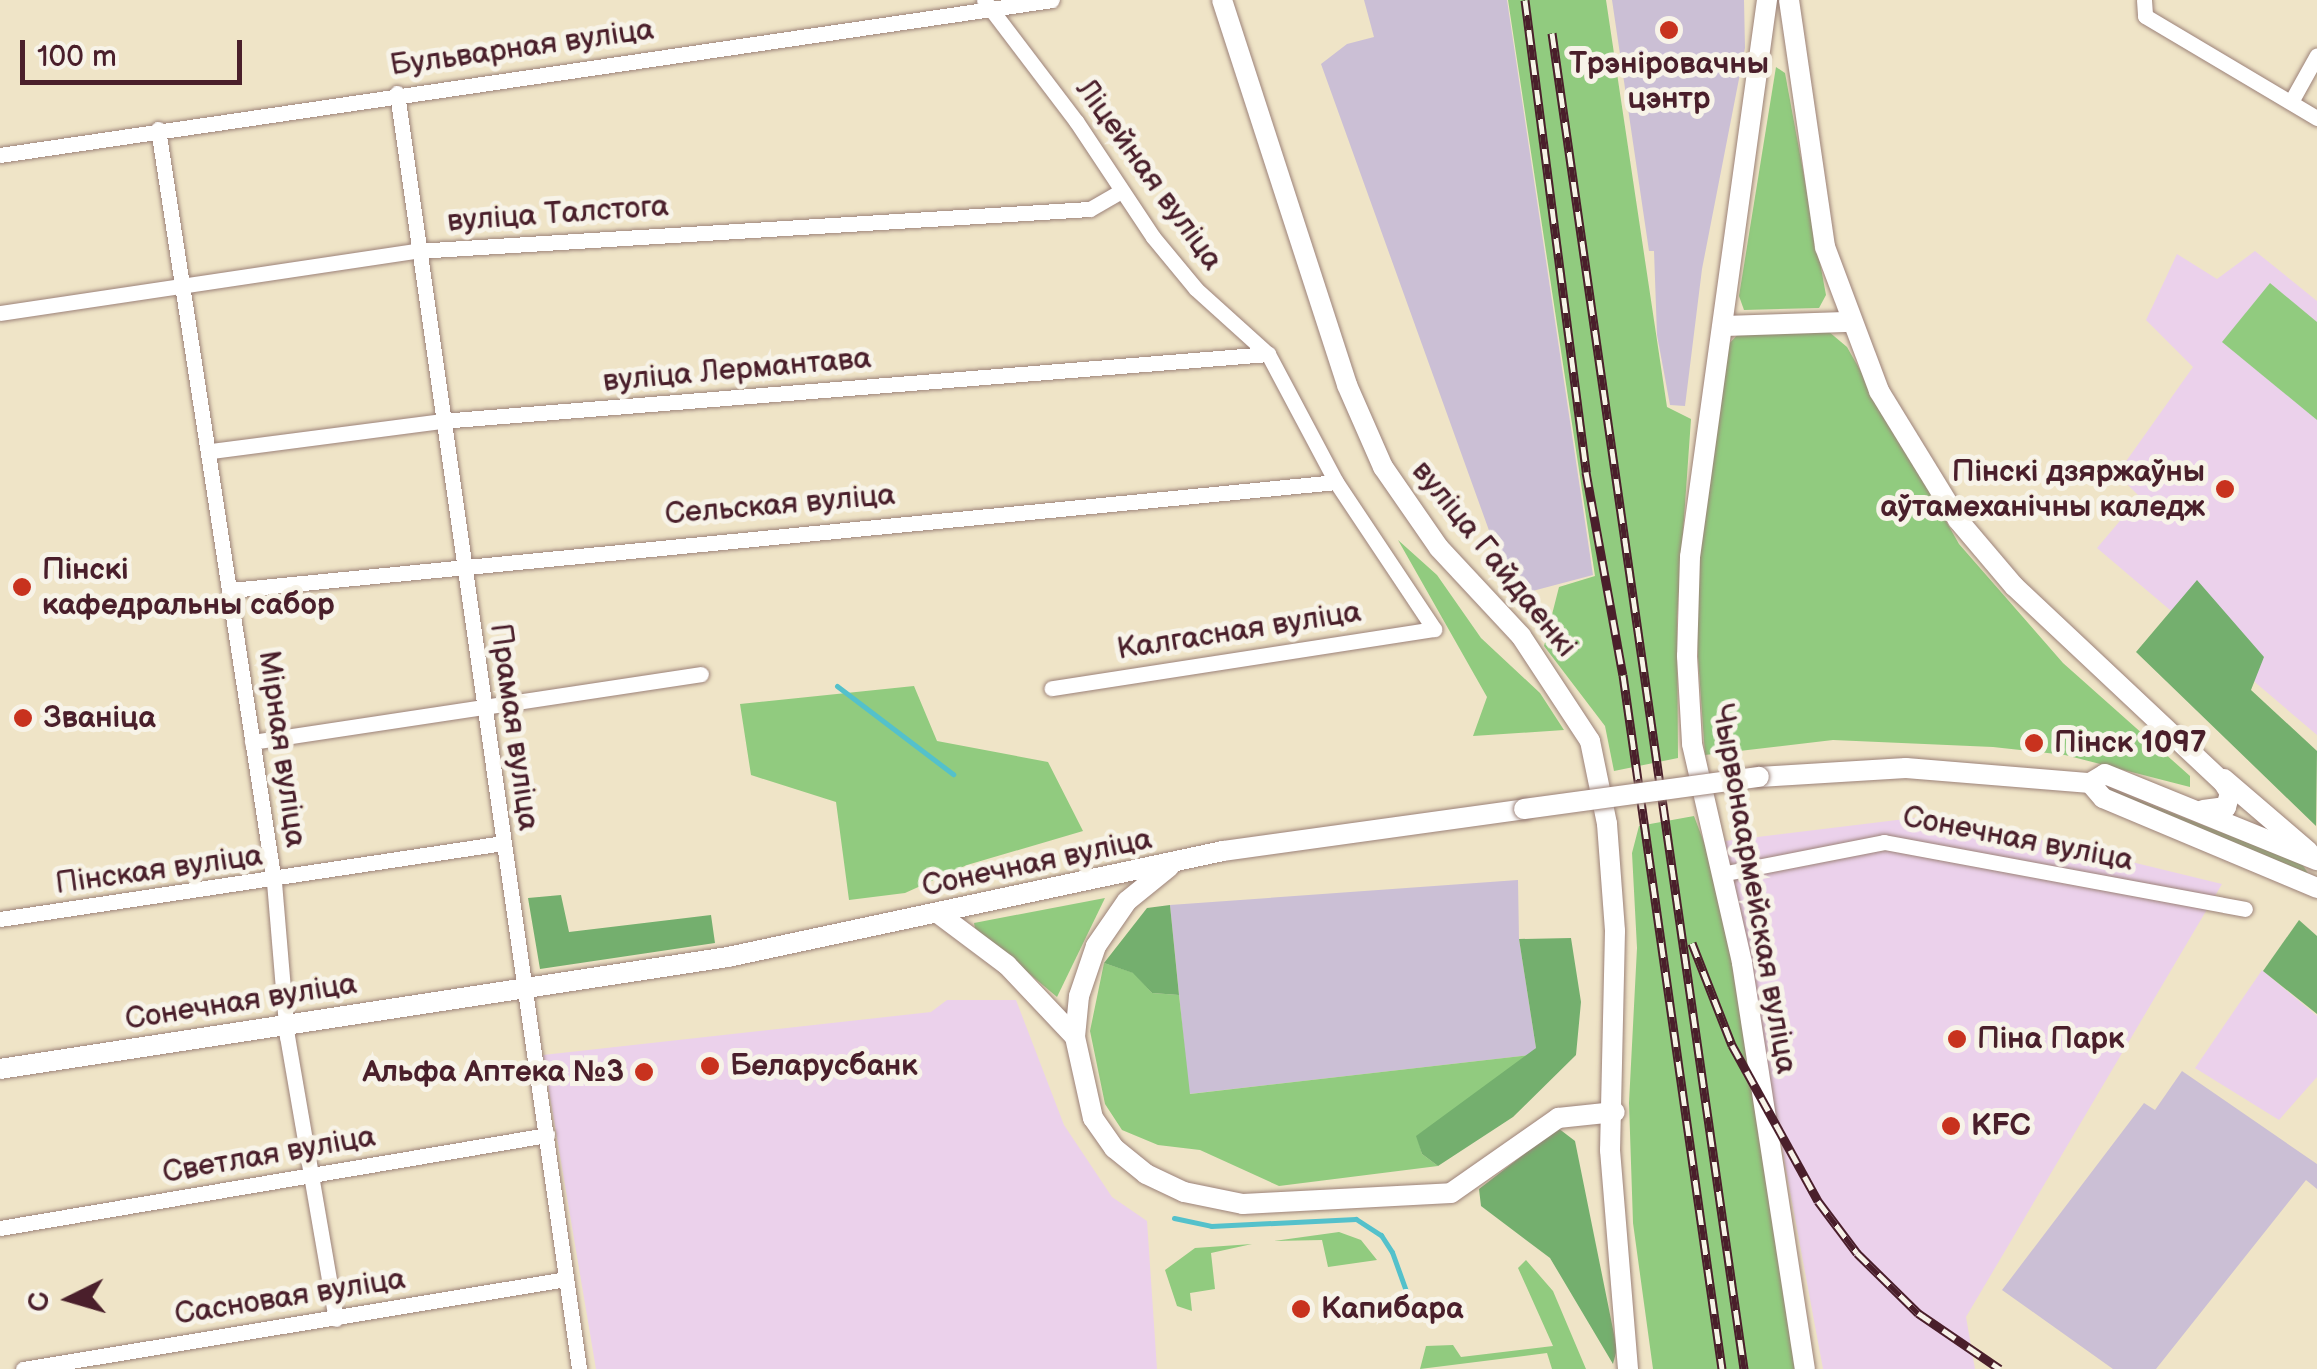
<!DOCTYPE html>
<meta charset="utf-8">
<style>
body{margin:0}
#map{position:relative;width:2317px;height:1369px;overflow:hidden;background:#efe4c7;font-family:"Balsamiq Sans",sans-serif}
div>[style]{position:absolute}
.built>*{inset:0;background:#ebd1eb}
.industrial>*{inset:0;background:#cbbfd5}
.green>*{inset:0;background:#91cb7f}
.forest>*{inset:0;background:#74af6e}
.stream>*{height:5px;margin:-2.5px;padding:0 2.5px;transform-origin:2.5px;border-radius:2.5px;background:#54c1cb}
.roads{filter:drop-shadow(0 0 2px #9c8279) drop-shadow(0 0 2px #9c8279)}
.minor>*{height:15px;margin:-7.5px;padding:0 7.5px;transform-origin:7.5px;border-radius:7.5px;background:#fff}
.tertiary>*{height:20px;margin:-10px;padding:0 10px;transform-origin:10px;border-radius:10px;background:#fff}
.rail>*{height:9px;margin-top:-4.5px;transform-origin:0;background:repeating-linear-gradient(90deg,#f7f3e8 0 15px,#4a1f2b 0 30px);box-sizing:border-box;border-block:2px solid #4a1f2b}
.bridges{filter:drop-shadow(0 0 2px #9c8279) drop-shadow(0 0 2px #9c8279)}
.tertiary-bridge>*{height:20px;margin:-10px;padding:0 10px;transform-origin:10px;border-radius:10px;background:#fff}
.dots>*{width:28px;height:28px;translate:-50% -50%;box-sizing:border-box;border:5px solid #f7f3e8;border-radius:50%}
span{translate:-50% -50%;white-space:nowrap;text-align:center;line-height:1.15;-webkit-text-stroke:10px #f7f3e8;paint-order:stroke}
.street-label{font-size:30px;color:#4a1f2b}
.poi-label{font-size:30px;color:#4a1f2b;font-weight:700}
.right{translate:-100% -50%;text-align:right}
.left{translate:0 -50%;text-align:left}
.north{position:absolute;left:20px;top:1249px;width:100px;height:100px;-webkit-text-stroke:8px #f7f3e8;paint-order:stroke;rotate:265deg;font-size:28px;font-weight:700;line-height:40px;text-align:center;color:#4a1f2b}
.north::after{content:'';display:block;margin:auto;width:35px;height:45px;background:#4a1f2b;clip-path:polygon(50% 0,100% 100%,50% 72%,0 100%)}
.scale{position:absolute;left:20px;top:40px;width:222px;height:45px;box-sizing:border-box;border:5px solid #4a1f2b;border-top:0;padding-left:12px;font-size:30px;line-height:35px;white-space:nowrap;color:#4a1f2b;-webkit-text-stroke:8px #f7f3e8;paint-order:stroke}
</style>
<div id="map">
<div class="built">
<div style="clip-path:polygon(2255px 251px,2317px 301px,2317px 735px,2097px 548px,2140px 497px,2117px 474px,2193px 367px,2146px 320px,2177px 254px,2217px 279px)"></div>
<div style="clip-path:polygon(1938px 815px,2222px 884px,1966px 1317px,1975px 1369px,1823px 1369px,1725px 841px)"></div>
<div style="clip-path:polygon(2262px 970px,2317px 1016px,2317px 1077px,2279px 1120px,2195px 1068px)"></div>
<div style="clip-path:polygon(947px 1000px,1016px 1000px,1064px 1125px,1112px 1197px,1147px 1221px,1157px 1369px,596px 1369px,543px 1055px,931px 1012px)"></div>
</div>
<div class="industrial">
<div style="clip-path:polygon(1364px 0,1507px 0,1593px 575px,1517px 595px,1509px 586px,1321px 64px,1347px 44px,1374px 37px)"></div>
<div style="clip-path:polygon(1612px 0,1744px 0,1745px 48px,1702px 269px,1685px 406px,1670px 405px,1657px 335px,1654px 251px,1649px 251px)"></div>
<div style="clip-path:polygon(1518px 880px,1519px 939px,1536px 1048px,1530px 1055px,1189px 1094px,1170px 905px)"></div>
<div style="clip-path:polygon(2182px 1071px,2317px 1164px,2317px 1189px,2306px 1180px,2156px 1369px,2113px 1369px,2002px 1290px,2144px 1103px,2155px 1110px)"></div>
</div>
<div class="green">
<div style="clip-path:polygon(1508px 0,1606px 0,1667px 407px,1691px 419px,1677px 618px,1678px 758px,1614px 771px,1605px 726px,1544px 646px,1559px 587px,1595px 576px)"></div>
<div style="clip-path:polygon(1776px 67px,1785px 73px,1826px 295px,1819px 308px,1744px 310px,1739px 296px)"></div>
<div style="clip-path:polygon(2270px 283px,2317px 322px,2317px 420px,2222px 342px)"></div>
<div style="clip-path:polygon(1828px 331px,1847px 347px,1959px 544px,2063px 663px,2190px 776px,2190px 787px,2065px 755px,1993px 747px,1833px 740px,1705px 755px,1694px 600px,1727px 346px,1739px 333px)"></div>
<div style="clip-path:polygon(1398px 540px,1437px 575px,1481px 638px,1540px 693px,1564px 730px,1473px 736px,1487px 697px)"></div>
<div style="clip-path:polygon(914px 686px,937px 741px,1048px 762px,1083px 831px,967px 865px,905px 893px,849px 900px,836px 802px,751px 775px,740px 704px)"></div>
<div style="clip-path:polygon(2100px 785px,2302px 864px,2311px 878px,2103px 798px)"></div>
<div style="clip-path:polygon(1694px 816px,1719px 882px,1800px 1369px,1653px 1369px,1633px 1223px,1629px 1103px,1637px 948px,1632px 853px,1639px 826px)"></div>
<div style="clip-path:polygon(1105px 898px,1057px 997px,975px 928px,974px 923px)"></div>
<div style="clip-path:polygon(1104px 963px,1134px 973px,1152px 993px,1179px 995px,1190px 1094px,1530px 1055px,1417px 1136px,1422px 1154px,1438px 1166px,1279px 1186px,1200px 1150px,1158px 1145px,1122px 1130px,1105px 1104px,1090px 1031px)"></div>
<div style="clip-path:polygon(1339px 1232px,1361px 1240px,1377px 1260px,1328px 1267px,1322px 1240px,1274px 1241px)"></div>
<div style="clip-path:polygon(1252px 1244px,1211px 1253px,1215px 1289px,1190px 1293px,1192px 1311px,1177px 1306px,1165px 1270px,1195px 1248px)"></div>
<div style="clip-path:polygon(1526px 1260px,1553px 1291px,1586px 1369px,1552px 1369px,1547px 1353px,1420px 1369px,1426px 1346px,1453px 1345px,1461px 1357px,1553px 1346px,1518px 1268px)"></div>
</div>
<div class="forest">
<div style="clip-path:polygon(2197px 580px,2264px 657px,2251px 690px,2317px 751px,2316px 826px,2136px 652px)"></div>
<div style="clip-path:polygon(561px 895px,569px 932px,711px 915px,715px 943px,540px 969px,528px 898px)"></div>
<div style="clip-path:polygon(1170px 905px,1179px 995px,1152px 993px,1133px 973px,1104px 963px,1147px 908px)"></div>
<div style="clip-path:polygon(2299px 920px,2317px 936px,2317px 1014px,2263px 971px)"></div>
<div style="clip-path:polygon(1571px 938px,1581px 1002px,1576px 1055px,1513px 1117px,1438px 1166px,1422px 1154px,1416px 1136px,1536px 1048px,1519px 939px)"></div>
<div style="clip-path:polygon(1558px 1128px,1575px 1141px,1617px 1349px,1613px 1364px,1550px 1258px,1481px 1206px,1479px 1189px)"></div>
</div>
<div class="stream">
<div style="left:837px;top:686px;width:146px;rotate:37.2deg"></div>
<div style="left:1174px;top:1218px;width:38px;rotate:12deg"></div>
<div style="left:1211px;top:1226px;width:145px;rotate:-2.8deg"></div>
<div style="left:1356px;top:1219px;width:30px;rotate:33deg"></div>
<div style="left:1381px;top:1235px;width:20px;rotate:57deg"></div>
<div style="left:1392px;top:1252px;width:68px;rotate:70.2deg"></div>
</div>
<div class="roads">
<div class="minor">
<div style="left:984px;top:0;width:152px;rotate:52.8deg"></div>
<div style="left:1076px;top:121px;width:139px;rotate:56.4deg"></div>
<div style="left:1153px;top:237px;width:67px;rotate:50.4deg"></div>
<div style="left:1196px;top:289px;width:97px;rotate:42.1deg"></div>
<div style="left:1268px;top:354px;width:145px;rotate:62deg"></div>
<div style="left:1336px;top:482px;width:177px;rotate:56.3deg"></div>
<div style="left:1434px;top:629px;width:387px;rotate:171.2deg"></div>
<div style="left:2144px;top:0;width:16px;rotate:86deg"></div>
<div style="left:2145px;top:16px;width:200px;rotate:30.7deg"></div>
<div style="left:397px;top:93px;width:1289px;rotate:81.88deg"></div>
<div style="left:2292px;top:100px;width:51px;rotate:-60.9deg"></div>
<div style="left:158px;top:129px;width:762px;rotate:81.24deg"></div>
<div style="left:274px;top:882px;width:155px;rotate:85.2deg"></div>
<div style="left:287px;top:1036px;width:287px;rotate:80.2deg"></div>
<div style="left:0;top:155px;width:1063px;rotate:-8.38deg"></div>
<div style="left:0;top:313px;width:421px;rotate:-8.5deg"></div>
<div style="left:416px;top:251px;width:675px;rotate:-3.57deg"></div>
<div style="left:1090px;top:209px;width:34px;rotate:-30deg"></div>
<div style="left:211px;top:451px;width:232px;rotate:-7.4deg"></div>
<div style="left:441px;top:421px;width:830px;rotate:-4.63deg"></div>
<div style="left:231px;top:590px;width:1110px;rotate:-5.58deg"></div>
<div style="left:252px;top:742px;width:454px;rotate:-8.6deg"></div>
<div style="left:1721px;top:874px;width:166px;rotate:-11.1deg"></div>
<div style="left:1884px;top:842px;width:367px;rotate:10.5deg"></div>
<div style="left:0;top:919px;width:509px;rotate:-8.59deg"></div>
<div style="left:0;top:1228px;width:555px;rotate:-9.65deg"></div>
<div style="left:23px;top:1369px;width:550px;rotate:-9.41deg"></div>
</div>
<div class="tertiary">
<div style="left:1222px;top:0;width:405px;rotate:72deg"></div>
<div style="left:1347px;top:385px;width:90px;rotate:66.3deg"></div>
<div style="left:1383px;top:467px;width:98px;rotate:55.3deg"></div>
<div style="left:1439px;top:548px;width:120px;rotate:47deg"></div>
<div style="left:1521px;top:636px;width:126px;rotate:56.7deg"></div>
<div style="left:1590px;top:741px;width:85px;rotate:78.4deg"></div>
<div style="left:1607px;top:824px;width:107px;rotate:85.7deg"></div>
<div style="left:1615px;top:931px;width:219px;rotate:91.3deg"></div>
<div style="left:1610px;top:1150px;width:220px;rotate:85.3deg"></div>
<div style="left:1767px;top:0;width:562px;rotate:97.87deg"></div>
<div style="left:1690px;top:557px;width:99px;rotate:91.7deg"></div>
<div style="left:1687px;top:656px;width:88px;rotate:86.7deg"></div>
<div style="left:1692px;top:744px;width:225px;rotate:77.1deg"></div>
<div style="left:1742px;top:963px;width:411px;rotate:81.2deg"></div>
<div style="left:1789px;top:0;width:250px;rotate:81.7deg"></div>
<div style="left:1825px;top:247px;width:154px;rotate:69.4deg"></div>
<div style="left:1879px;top:391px;width:151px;rotate:58.5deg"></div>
<div style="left:1958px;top:520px;width:87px;rotate:49.7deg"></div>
<div style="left:2014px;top:586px;width:287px;rotate:43.2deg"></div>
<div style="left:2223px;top:782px;width:13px;rotate:58deg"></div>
<div style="left:2230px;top:793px;width:15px;rotate:106deg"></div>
<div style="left:2226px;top:807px;width:23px;rotate:173deg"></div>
<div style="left:1727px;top:326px;width:123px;rotate:-1.9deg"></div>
<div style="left:1759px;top:777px;width:147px;rotate:-3.5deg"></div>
<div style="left:1906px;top:768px;width:185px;rotate:4.7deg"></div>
<div style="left:2224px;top:779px;width:111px;rotate:40.6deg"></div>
<div style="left:2090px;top:783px;width:20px;rotate:49deg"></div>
<div style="left:2103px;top:798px;width:232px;rotate:22.8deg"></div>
<div style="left:2090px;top:783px;width:17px;rotate:-31deg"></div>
<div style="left:2105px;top:774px;width:229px;rotate:22.1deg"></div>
<div style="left:1169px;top:867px;width:54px;rotate:141deg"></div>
<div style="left:1127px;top:901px;width:55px;rotate:124.6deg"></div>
<div style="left:1096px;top:946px;width:53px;rotate:108.8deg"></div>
<div style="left:1079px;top:996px;width:41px;rotate:95.6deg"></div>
<div style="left:1075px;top:1037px;width:83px;rotate:77.5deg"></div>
<div style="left:1093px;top:1118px;width:37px;rotate:55deg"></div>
<div style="left:1114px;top:1148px;width:41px;rotate:39.1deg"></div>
<div style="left:1146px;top:1174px;width:42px;rotate:25.3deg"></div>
<div style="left:1184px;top:1192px;width:60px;rotate:11.5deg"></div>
<div style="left:1243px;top:1204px;width:208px;rotate:-3deg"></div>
<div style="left:1451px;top:1193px;width:131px;rotate:-35deg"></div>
<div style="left:1558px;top:1118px;width:57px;rotate:-6deg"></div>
<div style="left:939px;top:914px;width:85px;rotate:36.9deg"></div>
<div style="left:1007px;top:965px;width:99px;rotate:46.6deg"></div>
<div style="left:0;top:1069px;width:737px;rotate:-8.75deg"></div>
<div style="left:728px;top:957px;width:506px;rotate:-12.09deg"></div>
<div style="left:1223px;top:851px;width:304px;rotate:-7.9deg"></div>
</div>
</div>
<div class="rail">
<div style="left:1525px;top:0;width:476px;rotate:82.6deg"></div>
<div style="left:1586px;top:472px;width:206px;rotate:79.7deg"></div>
<div style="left:1623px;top:675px;width:701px;rotate:81.88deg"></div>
<div style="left:1552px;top:33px;width:1350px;rotate:81.82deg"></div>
<div style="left:1692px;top:943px;width:110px;rotate:68.6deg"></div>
<div style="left:1732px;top:1045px;width:178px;rotate:61.1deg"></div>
<div style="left:1818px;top:1201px;width:65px;rotate:53.1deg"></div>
<div style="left:1857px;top:1253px;width:86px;rotate:44.5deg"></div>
<div style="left:1918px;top:1313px;width:99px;rotate:34.3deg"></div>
</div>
<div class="bridges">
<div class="tertiary-bridge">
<div style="left:1524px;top:809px;width:237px;rotate:-7.8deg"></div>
</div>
</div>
<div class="dots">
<div style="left:1669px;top:30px;background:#c8321e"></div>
<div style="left:2225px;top:489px;background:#c8321e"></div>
<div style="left:22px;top:587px;background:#c8321e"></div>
<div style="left:23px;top:718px;background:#c8321e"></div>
<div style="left:2034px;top:743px;background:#c8321e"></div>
<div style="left:1957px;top:1039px;background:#c8321e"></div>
<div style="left:710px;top:1066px;background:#c8321e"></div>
<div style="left:644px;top:1072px;background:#c8321e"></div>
<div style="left:1951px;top:1126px;background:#c8321e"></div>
<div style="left:1301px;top:1309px;background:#c8321e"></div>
</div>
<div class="street-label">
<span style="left:522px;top:48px;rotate:-8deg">Бульварная вуліца</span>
<span style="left:1149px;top:175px;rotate:54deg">Ліцейная вуліца</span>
<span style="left:558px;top:214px;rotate:-4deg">вуліца Талстога</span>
<span style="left:737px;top:370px;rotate:-5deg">вуліца Лермантава</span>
<span style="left:780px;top:505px;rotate:-5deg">Сельская вуліца</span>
<span style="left:1494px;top:559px;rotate:51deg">вуліца Гайдаенкі</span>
<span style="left:1239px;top:631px;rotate:-9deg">Калгасная вуліца</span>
<span style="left:514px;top:727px;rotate:82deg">Прамая вуліца</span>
<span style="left:282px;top:749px;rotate:82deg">Мірная вуліца</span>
<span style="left:2018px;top:839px;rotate:11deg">Сонечная вуліца</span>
<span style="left:1037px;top:863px;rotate:-12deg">Сонечная вуліца</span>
<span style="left:159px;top:870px;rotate:-8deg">Пінская вуліца</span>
<span style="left:1754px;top:889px;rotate:80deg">Чырвонаармейская вуліца</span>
<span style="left:241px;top:1002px;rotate:-9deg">Сонечная вуліца</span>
<span style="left:269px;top:1155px;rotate:-10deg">Светлая вуліца</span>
<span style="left:290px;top:1297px;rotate:-9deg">Сасновая вуліца</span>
</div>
<div class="poi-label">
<span style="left:1669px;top:81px">Трэніровачны<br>цэнтр</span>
<span class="right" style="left:2205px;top:489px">Пінскі дзяржаўны<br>аўтамеханічны каледж</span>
<span class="left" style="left:42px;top:587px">Пінскі<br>кафедральны сабор</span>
<span class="left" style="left:43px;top:718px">Званіца</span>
<span class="left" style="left:2054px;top:743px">Пінск 1097</span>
<span class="left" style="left:1977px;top:1039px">Піна Парк</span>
<span class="left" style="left:730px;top:1066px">Беларусбанк</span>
<span class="right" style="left:624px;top:1072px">Альфа Аптека №3</span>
<span class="left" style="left:1971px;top:1126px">KFC</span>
<span class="left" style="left:1321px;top:1309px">Капибара</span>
</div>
<div class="north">С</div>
<div class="scale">100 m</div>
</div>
